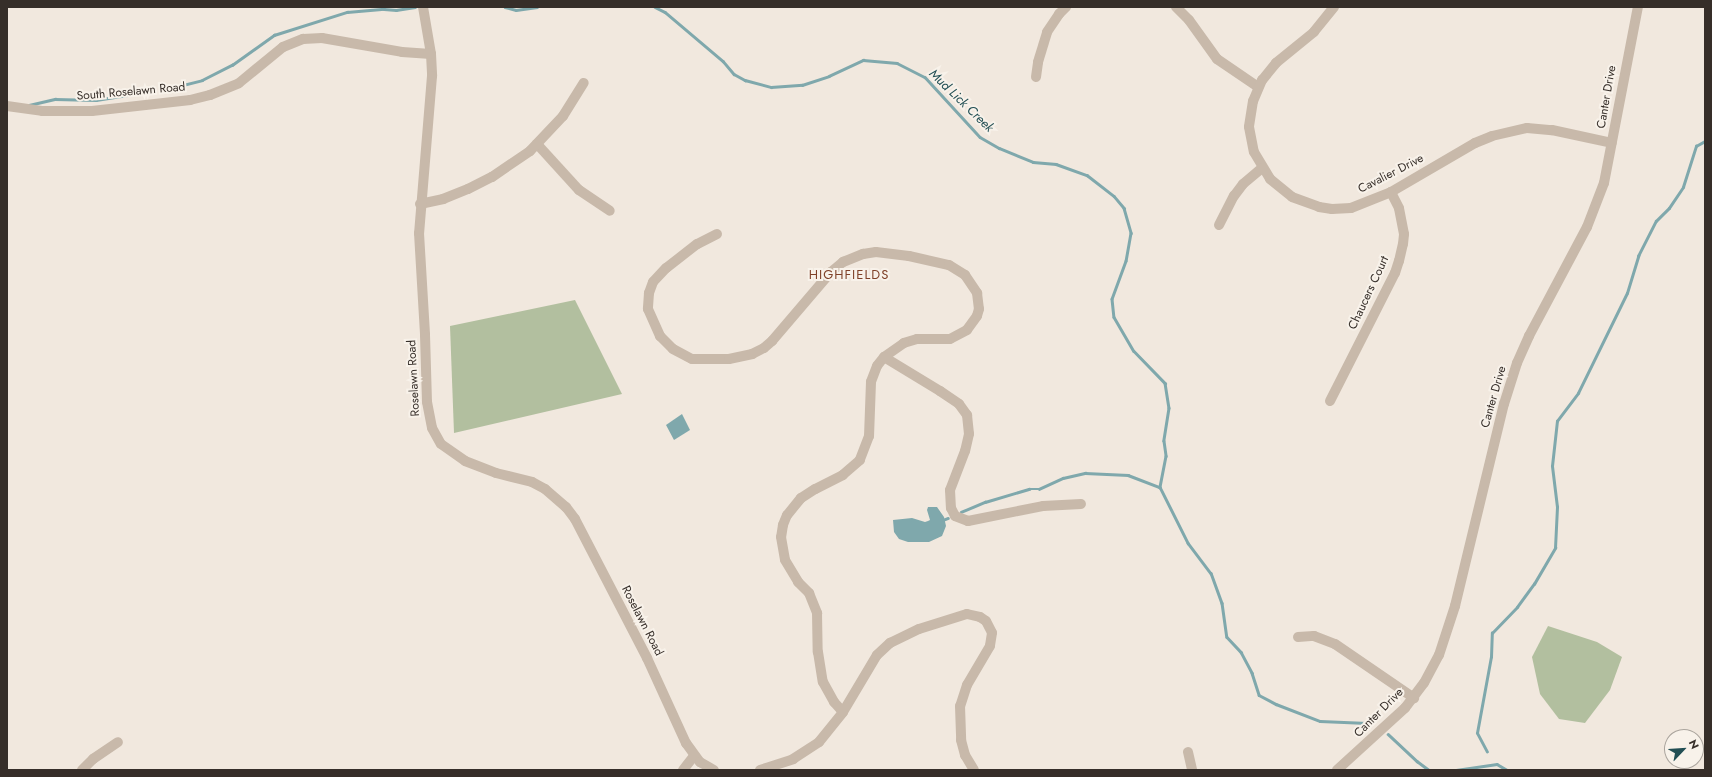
<!DOCTYPE html>
<style>
body{margin:0}
#map{position:relative;width:1712px;height:777px;overflow:hidden;background:#f1e8de;font-family:Jost,sans-serif}
div>[style]{position:absolute}
.green>*{inset:0;background:#b2bf9f}
.water>*{inset:0;background:#7fa8ac}
.stream>*{height:2.5px;margin:-1.25px;padding:0 1.25px;transform-origin:1.25px;border-radius:1.25px;background:#7fa8ac}
.minor>*{height:10px;margin:-5px;padding:0 5px;transform-origin:5px;border-radius:5px;background:#c8b9aa}
.tertiary>*{height:10px;margin:-5px;padding:0 5px;transform-origin:5px;border-radius:5px;background:#c8b9aa}
span{translate:-50% -50%;white-space:nowrap;text-align:center;line-height:1.15;-webkit-text-stroke:4px #f8f2ea;paint-order:stroke}
.street-label{font-size:12px;color:#362e29}
.water-label{font-size:13px;color:#224f54;font-style:italic}
.neighbourhood-label{font-size:13px;color:#7f4128;letter-spacing:1px}
.frame{position:absolute;inset:0;border:8px solid #362e29;pointer-events:none}
.north{position:absolute;left:1664px;top:729px;width:40px;height:40px;box-sizing:border-box;background:#f8f2ea;border:1px solid #aaa49d;border-radius:50%;rotate:65deg;font-size:11px;font-weight:700;line-height:16px;text-align:center;color:#362e29}
.north::after{content:'';display:block;margin:auto;width:14px;height:18px;background:#224f54;clip-path:polygon(50% 0,100% 100%,50% 72%,0 100%)}
</style>
<div id="map">
<div class="green">
<div style="clip-path:polygon(575px 300px,622px 394px,454px 433px,450px 326px)"></div>
<div style="clip-path:polygon(1548px 626px,1597px 642px,1622px 657px,1610px 690px,1585px 723px,1559px 719px,1540px 694px,1532px 657px)"></div>
</div>
<div class="water">
<div style="clip-path:polygon(682px 414px,690px 430px,674px 440px,666px 425px)"></div>
<div style="clip-path:polygon(928px 507px,937px 507px,944px 517px,946px 526px,942px 536px,929px 542px,908px 542px,899px 539px,894px 532px,893px 520px,912px 518px,925px 522px,928px 521px,930px 520px,927px 510px)"></div>
</div>
<div class="stream">
<div style="left:505px;top:7px;width:11px;rotate:15deg"></div>
<div style="left:516px;top:10px;width:21px;rotate:-8deg"></div>
<div style="left:655px;top:7px;width:11px;rotate:27deg"></div>
<div style="left:665px;top:12px;width:76px;rotate:40.2deg"></div>
<div style="left:723px;top:61px;width:17px;rotate:50deg"></div>
<div style="left:734px;top:74px;width:13px;rotate:29deg"></div>
<div style="left:745px;top:80px;width:27px;rotate:15deg"></div>
<div style="left:771px;top:87px;width:31px;rotate:-4deg"></div>
<div style="left:802px;top:85px;width:28px;rotate:-18deg"></div>
<div style="left:829px;top:76px;width:38px;rotate:-25deg"></div>
<div style="left:863px;top:60px;width:34px;rotate:5deg"></div>
<div style="left:897px;top:63px;width:31px;rotate:27deg"></div>
<div style="left:925px;top:77px;width:81px;rotate:47.5deg"></div>
<div style="left:980px;top:137px;width:22px;rotate:30deg"></div>
<div style="left:999px;top:148px;width:37px;rotate:22deg"></div>
<div style="left:1033px;top:162px;width:23px;rotate:5deg"></div>
<div style="left:1056px;top:164px;width:33px;rotate:20deg"></div>
<div style="left:1087px;top:175px;width:34px;rotate:38deg"></div>
<div style="left:1114px;top:196px;width:16px;rotate:50deg"></div>
<div style="left:1124px;top:208px;width:26px;rotate:74deg"></div>
<div style="left:1131px;top:233px;width:28px;rotate:100deg"></div>
<div style="left:1126px;top:261px;width:40px;rotate:110.2deg"></div>
<div style="left:1112px;top:299px;width:18px;rotate:84deg"></div>
<div style="left:1114px;top:317px;width:39px;rotate:60deg"></div>
<div style="left:1134px;top:351px;width:45px;rotate:45.9deg"></div>
<div style="left:1165px;top:383px;width:25px;rotate:81deg"></div>
<div style="left:1169px;top:408px;width:33px;rotate:99deg"></div>
<div style="left:1164px;top:441px;width:15px;rotate:82deg"></div>
<div style="left:1166px;top:456px;width:32px;rotate:101deg"></div>
<div style="left:1160px;top:487px;width:63px;rotate:63.4deg"></div>
<div style="left:1188px;top:543px;width:38px;rotate:53deg"></div>
<div style="left:1211px;top:573px;width:32px;rotate:70deg"></div>
<div style="left:1222px;top:603px;width:34px;rotate:82deg"></div>
<div style="left:1227px;top:637px;width:21px;rotate:47deg"></div>
<div style="left:1241px;top:652px;width:24px;rotate:62deg"></div>
<div style="left:1252px;top:673px;width:23px;rotate:72deg"></div>
<div style="left:1259px;top:695px;width:19px;rotate:28deg"></div>
<div style="left:1276px;top:704px;width:47px;rotate:21.1deg"></div>
<div style="left:1320px;top:721px;width:47px;rotate:2.4deg"></div>
<div style="left:167px;top:89px;width:36px;rotate:-14deg"></div>
<div style="left:202px;top:80px;width:34px;rotate:-27deg"></div>
<div style="left:232px;top:65px;width:52px;rotate:-35.5deg"></div>
<div style="left:274px;top:35px;width:77px;rotate:-17.5deg"></div>
<div style="left:347px;top:12px;width:37px;rotate:-5deg"></div>
<div style="left:384px;top:9px;width:12px;rotate:5deg"></div>
<div style="left:396px;top:10px;width:19px;rotate:-9deg"></div>
<div style="left:29px;top:105px;width:27px;rotate:-13deg"></div>
<div style="left:55px;top:99px;width:41px;rotate:1.4deg"></div>
<div style="left:96px;top:100px;width:58px;rotate:-9deg"></div>
<div style="left:961px;top:512px;width:26px;rotate:-23deg"></div>
<div style="left:985px;top:502px;width:46px;rotate:-16.5deg"></div>
<div style="left:1029px;top:489px;width:10px"></div>
<div style="left:1039px;top:489px;width:26px;rotate:-25deg"></div>
<div style="left:1063px;top:478px;width:23px;rotate:-13deg"></div>
<div style="left:1085px;top:473px;width:43px;rotate:2.7deg"></div>
<div style="left:1128px;top:475px;width:34px;rotate:21deg"></div>
<div style="left:943px;top:520px;width:5px;rotate:-22deg"></div>
<div style="left:1388px;top:734px;width:40px;rotate:43deg"></div>
<div style="left:1417px;top:761px;width:15px;rotate:37deg"></div>
<div style="left:1487px;top:752px;width:21px;rotate:-118deg"></div>
<div style="left:1477px;top:733px;width:77px;rotate:-79.6deg"></div>
<div style="left:1491px;top:657px;width:24px;rotate:-88deg"></div>
<div style="left:1492px;top:633px;width:36px;rotate:-46deg"></div>
<div style="left:1517px;top:607px;width:29px;rotate:-54deg"></div>
<div style="left:1534px;top:584px;width:42px;rotate:-59.7deg"></div>
<div style="left:1555px;top:548px;width:41px;rotate:-87.2deg"></div>
<div style="left:1557px;top:507px;width:41px;rotate:-97deg"></div>
<div style="left:1552px;top:466px;width:45px;rotate:-83.7deg"></div>
<div style="left:1557px;top:421px;width:35px;rotate:-53deg"></div>
<div style="left:1578px;top:393px;width:111px;rotate:-63.9deg"></div>
<div style="left:1627px;top:293px;width:39px;rotate:-73deg"></div>
<div style="left:1638px;top:256px;width:39px;rotate:-63deg"></div>
<div style="left:1656px;top:221px;width:18px;rotate:-45deg"></div>
<div style="left:1669px;top:208px;width:25px;rotate:-56deg"></div>
<div style="left:1683px;top:187px;width:43px;rotate:-72.4deg"></div>
<div style="left:1696px;top:146px;width:10px;rotate:-29deg"></div>
<div style="left:1456px;top:770px;width:41px;rotate:-8.3deg"></div>
<div style="left:1497px;top:764px;width:12px;rotate:31deg"></div>
</div>
<div class="minor">
<div style="left:1176px;top:7px;width:18px;rotate:45deg"></div>
<div style="left:1189px;top:20px;width:48px;rotate:54.3deg"></div>
<div style="left:1217px;top:59px;width:50px;rotate:34.3deg"></div>
<div style="left:1334px;top:7px;width:32px;rotate:129deg"></div>
<div style="left:1314px;top:32px;width:49px;rotate:140.8deg"></div>
<div style="left:1276px;top:63px;width:22px;rotate:129deg"></div>
<div style="left:1262px;top:80px;width:23px;rotate:113deg"></div>
<div style="left:1253px;top:101px;width:26px;rotate:99deg"></div>
<div style="left:1249px;top:127px;width:25px;rotate:79deg"></div>
<div style="left:1254px;top:152px;width:31px;rotate:59deg"></div>
<div style="left:1270px;top:179px;width:28px;rotate:39deg"></div>
<div style="left:1292px;top:197px;width:29px;rotate:20deg"></div>
<div style="left:1319px;top:207px;width:13px;rotate:9deg"></div>
<div style="left:1332px;top:209px;width:19px;rotate:-3deg"></div>
<div style="left:1351px;top:208px;width:43px;rotate:-21.8deg"></div>
<div style="left:1391px;top:192px;width:97px;rotate:-30.3deg"></div>
<div style="left:1475px;top:143px;width:18px;rotate:-22deg"></div>
<div style="left:1492px;top:136px;width:36px;rotate:-13deg"></div>
<div style="left:1527px;top:128px;width:25px;rotate:5deg"></div>
<div style="left:1552px;top:130px;width:61px;rotate:12.2deg"></div>
<div style="left:1036px;top:77px;width:15px;rotate:-82deg"></div>
<div style="left:1038px;top:62px;width:31px;rotate:-73deg"></div>
<div style="left:1047px;top:32px;width:22px;rotate:-56deg"></div>
<div style="left:1059px;top:14px;width:10px;rotate:-45deg"></div>
<div style="left:537px;top:144px;width:62px;rotate:47.6deg"></div>
<div style="left:579px;top:190px;width:37px;rotate:34deg"></div>
<div style="left:420px;top:204px;width:24px;rotate:-12deg"></div>
<div style="left:443px;top:199px;width:27px;rotate:-22deg"></div>
<div style="left:468px;top:189px;width:27px;rotate:-27deg"></div>
<div style="left:492px;top:177px;width:46px;rotate:-34.4deg"></div>
<div style="left:530px;top:151px;width:48px;rotate:-46.7deg"></div>
<div style="left:563px;top:116px;width:39px;rotate:-58deg"></div>
<div style="left:1219px;top:225px;width:33px;rotate:-63deg"></div>
<div style="left:1234px;top:196px;width:15px;rotate:-53deg"></div>
<div style="left:1243px;top:184px;width:25px;rotate:-40deg"></div>
<div style="left:717px;top:234px;width:22px;rotate:153deg"></div>
<div style="left:697px;top:244px;width:39px;rotate:142deg"></div>
<div style="left:666px;top:268px;width:19px;rotate:133deg"></div>
<div style="left:653px;top:282px;width:12px;rotate:110deg"></div>
<div style="left:649px;top:293px;width:16px;rotate:94deg"></div>
<div style="left:648px;top:309px;width:30px;rotate:66deg"></div>
<div style="left:660px;top:336px;width:18px;rotate:45deg"></div>
<div style="left:673px;top:349px;width:21px;rotate:28deg"></div>
<div style="left:692px;top:359px;width:37px"></div>
<div style="left:729px;top:359px;width:24px;rotate:-12deg"></div>
<div style="left:752px;top:354px;width:13px;rotate:-27deg"></div>
<div style="left:764px;top:348px;width:11px;rotate:-41deg"></div>
<div style="left:772px;top:341px;width:91px;rotate:-49.5deg"></div>
<div style="left:831px;top:272px;width:16px;rotate:-40deg"></div>
<div style="left:843px;top:262px;width:22px;rotate:-22deg"></div>
<div style="left:863px;top:254px;width:13px;rotate:-9deg"></div>
<div style="left:876px;top:252px;width:33px;rotate:7deg"></div>
<div style="left:909px;top:256px;width:41px;rotate:12.7deg"></div>
<div style="left:949px;top:265px;width:19px;rotate:32deg"></div>
<div style="left:965px;top:275px;width:22px;rotate:56deg"></div>
<div style="left:977px;top:293px;width:16px;rotate:83deg"></div>
<div style="left:979px;top:309px;width:7px;rotate:106deg"></div>
<div style="left:977px;top:316px;width:17px;rotate:126deg"></div>
<div style="left:967px;top:330px;width:19px;rotate:152deg"></div>
<div style="left:950px;top:339px;width:33px;rotate:180deg"></div>
<div style="left:917px;top:339px;width:14px;rotate:163deg"></div>
<div style="left:904px;top:343px;width:24px;rotate:145deg"></div>
<div style="left:884px;top:357px;width:11px;rotate:128deg"></div>
<div style="left:877px;top:366px;width:17px;rotate:111deg"></div>
<div style="left:871px;top:382px;width:54px;rotate:92.1deg"></div>
<div style="left:869px;top:436px;width:26px;rotate:111deg"></div>
<div style="left:860px;top:460px;width:23px;rotate:139deg"></div>
<div style="left:843px;top:475px;width:31px;rotate:153deg"></div>
<div style="left:815px;top:489px;width:17px;rotate:147deg"></div>
<div style="left:801px;top:498px;width:22px;rotate:129deg"></div>
<div style="left:787px;top:515px;width:11px;rotate:112deg"></div>
<div style="left:783px;top:525px;width:12px;rotate:99deg"></div>
<div style="left:781px;top:537px;width:23px;rotate:80deg"></div>
<div style="left:785px;top:560px;width:26px;rotate:59deg"></div>
<div style="left:798px;top:582px;width:16px;rotate:45deg"></div>
<div style="left:809px;top:593px;width:22px;rotate:68deg"></div>
<div style="left:817px;top:613px;width:39px;rotate:89deg"></div>
<div style="left:818px;top:652px;width:30px;rotate:81deg"></div>
<div style="left:823px;top:682px;width:23px;rotate:61deg"></div>
<div style="left:834px;top:702px;width:13px;rotate:48deg"></div>
<div style="left:884px;top:357px;width:66px;rotate:31.3deg"></div>
<div style="left:940px;top:391px;width:23px;rotate:34deg"></div>
<div style="left:959px;top:404px;width:14px;rotate:54deg"></div>
<div style="left:967px;top:415px;width:19px;rotate:84deg"></div>
<div style="left:969px;top:434px;width:17px;rotate:103deg"></div>
<div style="left:965px;top:451px;width:42px;rotate:111deg"></div>
<div style="left:950px;top:490px;width:18px;rotate:87deg"></div>
<div style="left:951px;top:508px;width:9px;rotate:63deg"></div>
<div style="left:955px;top:516px;width:14px;rotate:21deg"></div>
<div style="left:968px;top:521px;width:76px;rotate:-11.3deg"></div>
<div style="left:1043px;top:506px;width:38px;rotate:-3deg"></div>
<div style="left:1330px;top:401px;width:144px;rotate:-63.1deg"></div>
<div style="left:1395px;top:273px;width:13px;rotate:-72deg"></div>
<div style="left:1399px;top:261px;width:17px;rotate:-77deg"></div>
<div style="left:1403px;top:244px;width:10px;rotate:-84deg"></div>
<div style="left:1404px;top:234px;width:26px;rotate:-101deg"></div>
<div style="left:1399px;top:208px;width:18px;rotate:-117deg"></div>
<div style="left:1298px;top:637px;width:16px;rotate:-4deg"></div>
<div style="left:1314px;top:636px;width:22px;rotate:21deg"></div>
<div style="left:1335px;top:644px;width:96px;rotate:34.4deg"></div>
<div style="left:1188px;top:752px;width:18px;rotate:77deg"></div>
<div style="left:82px;top:770px;width:16px;rotate:-45deg"></div>
<div style="left:93px;top:759px;width:30px;rotate:-34deg"></div>
<div style="left:683px;top:770px;width:18px;rotate:-52deg"></div>
<div style="left:1337px;top:770px;width:92px;rotate:-42.4deg"></div>
<div style="left:1405px;top:708px;width:31px;rotate:-53deg"></div>
<div style="left:1424px;top:683px;width:32px;rotate:-62deg"></div>
<div style="left:1439px;top:655px;width:52px;rotate:-71.9deg"></div>
<div style="left:1455px;top:606px;width:208px;rotate:-76.4deg"></div>
<div style="left:1504px;top:404px;width:43px;rotate:-72.4deg"></div>
<div style="left:1517px;top:363px;width:30px;rotate:-66deg"></div>
<div style="left:1529px;top:336px;width:123px;rotate:-62deg"></div>
<div style="left:1587px;top:227px;width:47px;rotate:-68.9deg"></div>
<div style="left:1604px;top:183px;width:179px;rotate:-79.1deg"></div>
</div>
<div class="tertiary">
<div style="left:423px;top:7px;width:48px;rotate:80.3deg"></div>
<div style="left:431px;top:54px;width:22px;rotate:87deg"></div>
<div style="left:432px;top:76px;width:158px;rotate:94.7deg"></div>
<div style="left:419px;top:233px;width:102px;rotate:86.6deg"></div>
<div style="left:425px;top:335px;width:67px;rotate:88.3deg"></div>
<div style="left:427px;top:402px;width:26px;rotate:79deg"></div>
<div style="left:432px;top:428px;width:18px;rotate:61deg"></div>
<div style="left:441px;top:444px;width:29px;rotate:35deg"></div>
<div style="left:465px;top:461px;width:33px;rotate:21deg"></div>
<div style="left:496px;top:473px;width:37px;rotate:14deg"></div>
<div style="left:532px;top:482px;width:15px;rotate:28deg"></div>
<div style="left:545px;top:489px;width:28px;rotate:41deg"></div>
<div style="left:566px;top:507px;width:15px;rotate:53deg"></div>
<div style="left:575px;top:519px;width:157px;rotate:62.6deg"></div>
<div style="left:647px;top:658px;width:94px;rotate:65.4deg"></div>
<div style="left:686px;top:743px;width:24px;rotate:54deg"></div>
<div style="left:700px;top:762px;width:16px;rotate:30deg"></div>
<div style="left:7px;top:106px;width:35px;rotate:8deg"></div>
<div style="left:42px;top:111px;width:50px"></div>
<div style="left:92px;top:111px;width:99px;rotate:-6.4deg"></div>
<div style="left:190px;top:100px;width:21px;rotate:-14deg"></div>
<div style="left:210px;top:95px;width:31px;rotate:-22deg"></div>
<div style="left:239px;top:83px;width:57px;rotate:-39.3deg"></div>
<div style="left:283px;top:47px;width:22px;rotate:-22deg"></div>
<div style="left:303px;top:39px;width:19px;rotate:-3deg"></div>
<div style="left:322px;top:38px;width:81px;rotate:9.9deg"></div>
<div style="left:402px;top:52px;width:29px;rotate:4deg"></div>
<div style="left:760px;top:770px;width:35px;rotate:-18deg"></div>
<div style="left:793px;top:759px;width:31px;rotate:-33deg"></div>
<div style="left:819px;top:742px;width:38px;rotate:-51deg"></div>
<div style="left:843px;top:712px;width:66px;rotate:-59.2deg"></div>
<div style="left:877px;top:655px;width:18px;rotate:-43deg"></div>
<div style="left:890px;top:643px;width:32px;rotate:-26deg"></div>
<div style="left:919px;top:629px;width:50px;rotate:-17.4deg"></div>
<div style="left:967px;top:614px;width:13px;rotate:13deg"></div>
<div style="left:980px;top:617px;width:7px;rotate:34deg"></div>
<div style="left:986px;top:621px;width:13px;rotate:63deg"></div>
<div style="left:992px;top:633px;width:13px;rotate:99deg"></div>
<div style="left:990px;top:646px;width:45px;rotate:120.5deg"></div>
<div style="left:967px;top:685px;width:22px;rotate:108deg"></div>
<div style="left:960px;top:706px;width:34px;rotate:88deg"></div>
<div style="left:961px;top:740px;width:16px;rotate:75deg"></div>
<div style="left:965px;top:755px;width:17px;rotate:59deg"></div>
</div>
<div class="street-label">
<span style="left:131px;top:92px;rotate:-5deg">South Roselawn Road</span>
<span style="left:1607px;top:97px;rotate:-80deg">Canter Drive</span>
<span style="left:1391px;top:174px;rotate:-27deg">Cavalier Drive</span>
<span style="left:1369px;top:293px;rotate:-65deg">Chaucers Court</span>
<span style="left:414px;top:378px;rotate:-93deg">Roselawn Road</span>
<span style="left:1494px;top:397px;rotate:-74deg">Canter Drive</span>
<span style="left:642px;top:621px;rotate:63deg">Roselawn Road</span>
<span style="left:1379px;top:713px;rotate:-45deg">Canter Drive</span>
</div>
<div class="water-label">
<span style="left:961px;top:101px;rotate:44deg">Mud Lick Creek</span>
</div>
<div class="neighbourhood-label">
<span style="left:849px;top:275px">HIGHFIELDS</span>
</div>
<div class="frame"></div>
<div class="north">N</div>
</div>
